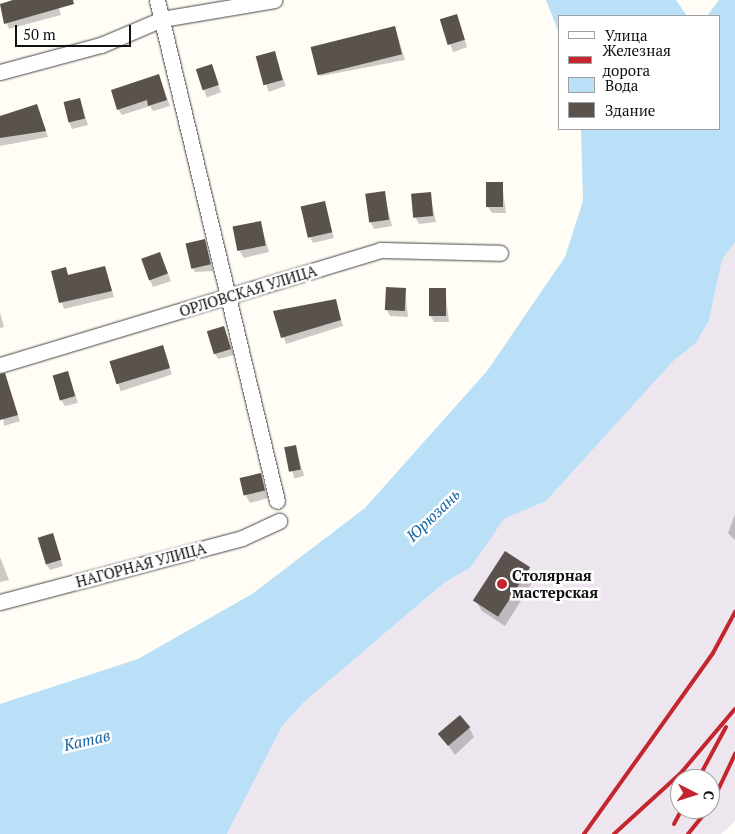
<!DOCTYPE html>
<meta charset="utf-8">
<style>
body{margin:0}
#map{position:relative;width:735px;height:834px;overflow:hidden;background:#fffdf5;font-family:"PT Serif",serif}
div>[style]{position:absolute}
.industrial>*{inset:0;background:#eee6ef}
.water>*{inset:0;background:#b9e0f7}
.shadow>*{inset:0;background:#0003;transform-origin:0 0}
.building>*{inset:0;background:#5a524d;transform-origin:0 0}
.roads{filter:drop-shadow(0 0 1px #444) drop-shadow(0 0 1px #444)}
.street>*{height:15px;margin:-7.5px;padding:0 7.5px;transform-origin:7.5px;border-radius:7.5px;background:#fff}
.rail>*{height:4px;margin:-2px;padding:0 2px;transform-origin:2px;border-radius:2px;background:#c4262e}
.dots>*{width:14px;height:14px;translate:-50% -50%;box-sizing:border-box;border:2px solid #fff;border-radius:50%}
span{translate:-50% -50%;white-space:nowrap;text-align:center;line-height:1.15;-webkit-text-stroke:5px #fff;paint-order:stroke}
.street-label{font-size:15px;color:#111}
.poi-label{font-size:15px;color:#111;font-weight:700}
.left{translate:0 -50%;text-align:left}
.water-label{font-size:16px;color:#1768a6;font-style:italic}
.legend{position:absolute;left:558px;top:15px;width:162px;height:115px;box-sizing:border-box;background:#fff;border:1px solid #a0a0a0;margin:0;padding:6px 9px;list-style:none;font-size:15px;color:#111}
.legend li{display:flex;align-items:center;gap:10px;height:25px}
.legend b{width:25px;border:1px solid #a0a0a0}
.north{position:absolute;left:670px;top:769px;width:50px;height:50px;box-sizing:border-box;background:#fff;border:1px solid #a0a0a0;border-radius:50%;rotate:95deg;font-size:14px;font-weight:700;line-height:20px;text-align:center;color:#111}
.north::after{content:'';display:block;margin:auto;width:18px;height:22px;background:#c4262e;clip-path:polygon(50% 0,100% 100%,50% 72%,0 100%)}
.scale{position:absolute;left:15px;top:25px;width:116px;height:22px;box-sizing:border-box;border:2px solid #111;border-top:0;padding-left:6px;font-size:15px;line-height:18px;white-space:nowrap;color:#111;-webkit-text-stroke:4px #fff;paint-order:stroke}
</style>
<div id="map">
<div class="industrial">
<div style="clip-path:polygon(evenodd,735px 242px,735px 821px,721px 834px,227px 834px,282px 726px,304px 702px,444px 583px,471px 567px,504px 519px,546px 501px,674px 359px,696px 343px,709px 320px,722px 260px,735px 242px,680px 779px,710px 779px,710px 809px,680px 809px,680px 779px)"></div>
</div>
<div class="water">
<div style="clip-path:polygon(546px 0,676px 0,687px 16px,559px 16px,559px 33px)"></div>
<div style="clip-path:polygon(719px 0,735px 0,735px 242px,722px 260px,709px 320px,696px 343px,674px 360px,546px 501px,504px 519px,471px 567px,444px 583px,304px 702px,282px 726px,227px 834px,0 834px,0 704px,138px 659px,252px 594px,365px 508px,487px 371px,565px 257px,583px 201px,581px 129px,719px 129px,719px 16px,707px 16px)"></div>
</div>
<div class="shadow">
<div style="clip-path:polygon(12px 0,57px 0,61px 15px,9px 29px,0 5px)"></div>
<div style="left:456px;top:16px;width:33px;height:15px;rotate:70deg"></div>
<div style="clip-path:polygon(395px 27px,405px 60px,321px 76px,317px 69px)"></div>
<div style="left:274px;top:52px;width:36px;height:18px;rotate:71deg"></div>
<div style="left:211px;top:65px;width:29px;height:15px;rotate:70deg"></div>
<div style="clip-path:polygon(159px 75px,170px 106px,153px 111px,150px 106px,122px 115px,118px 109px)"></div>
<div style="clip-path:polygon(80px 99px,88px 125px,72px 129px,69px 122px)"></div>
<div style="clip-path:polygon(37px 105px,48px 137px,0 146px,0 116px)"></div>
<div style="clip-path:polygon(502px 183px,506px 213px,492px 213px,488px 207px)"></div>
<div style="clip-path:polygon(384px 193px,392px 226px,374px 229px,371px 223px)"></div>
<div style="clip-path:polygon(430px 194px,436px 222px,419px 224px,415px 217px)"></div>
<div style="clip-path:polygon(324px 203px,334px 238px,313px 243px,310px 237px)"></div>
<div style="clip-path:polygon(260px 222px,269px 252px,244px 258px,240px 252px)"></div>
<div style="clip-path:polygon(204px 240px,213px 271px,195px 272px,191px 266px)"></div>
<div style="clip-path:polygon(160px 254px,171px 281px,153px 287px,150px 280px)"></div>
<div style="clip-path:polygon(105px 267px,114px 297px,64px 309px,52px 272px,65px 269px,69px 276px)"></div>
<div style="clip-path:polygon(405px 289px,408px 317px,390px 316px,387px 310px)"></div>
<div style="clip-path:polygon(445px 289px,449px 322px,434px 322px,430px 315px)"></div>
<div style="clip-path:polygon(335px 300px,343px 326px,286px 344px,275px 312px)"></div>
<div style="clip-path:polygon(0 312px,4px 327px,0 328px)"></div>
<div style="clip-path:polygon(224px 327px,234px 355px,218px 359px,215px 353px)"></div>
<div style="left:163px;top:347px;width:29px;height:54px;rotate:72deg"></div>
<div style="clip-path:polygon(68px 372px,78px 403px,65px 406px,61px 400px)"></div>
<div style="clip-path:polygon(8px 388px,20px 421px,4px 426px,0 390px)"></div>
<div style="left:295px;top:446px;width:31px;height:10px;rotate:73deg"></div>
<div style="clip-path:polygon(260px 474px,268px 498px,250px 503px,246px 496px)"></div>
<div style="clip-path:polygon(735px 514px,735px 540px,728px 533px)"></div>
<div style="clip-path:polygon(52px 534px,63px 566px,50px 570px,46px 564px)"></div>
<div style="clip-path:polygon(0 557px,9px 580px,0 582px)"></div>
<div style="clip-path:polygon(529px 568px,535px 578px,505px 626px,482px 611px,476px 601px)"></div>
<div style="clip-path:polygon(469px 728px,474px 737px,455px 755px,441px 735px)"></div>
</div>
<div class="building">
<div style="clip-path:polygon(13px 0,73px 0,74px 4px,4px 24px,0 4px)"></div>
<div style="left:457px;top:14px;width:27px;height:18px;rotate:73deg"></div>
<div style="left:395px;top:26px;width:29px;height:87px;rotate:76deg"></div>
<div style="left:275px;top:51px;width:30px;height:20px;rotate:75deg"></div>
<div style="left:212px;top:64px;width:22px;height:17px;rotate:72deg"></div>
<div style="clip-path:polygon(159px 74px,167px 100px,148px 106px,147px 100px,117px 110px,111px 90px)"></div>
<div style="left:80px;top:98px;width:21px;height:17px;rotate:76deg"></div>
<div style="clip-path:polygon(37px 104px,46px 131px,0 138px,0 116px)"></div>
<div style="left:486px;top:182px;width:17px;height:25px"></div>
<div style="left:385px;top:191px;width:29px;height:20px;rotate:82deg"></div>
<div style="left:431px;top:192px;width:24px;height:20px;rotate:85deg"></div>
<div style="left:325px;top:201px;width:32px;height:25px;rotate:77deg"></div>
<div style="left:261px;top:221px;width:25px;height:29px;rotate:79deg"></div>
<div style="left:205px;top:239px;width:26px;height:20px;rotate:77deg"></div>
<div style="left:160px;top:252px;width:23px;height:20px;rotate:70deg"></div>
<div style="clip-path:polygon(105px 266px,112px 291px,59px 303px,51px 271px,66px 267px,68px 275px)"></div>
<div style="left:386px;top:287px;width:20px;height:23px;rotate:3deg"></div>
<div style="left:429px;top:288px;width:17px;height:28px"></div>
<div style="clip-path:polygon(336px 299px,341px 320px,281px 338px,273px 311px)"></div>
<div style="left:224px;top:326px;width:24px;height:18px;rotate:73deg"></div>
<div style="left:163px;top:345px;width:24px;height:56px;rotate:73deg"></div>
<div style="left:68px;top:371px;width:26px;height:16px;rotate:74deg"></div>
<div style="clip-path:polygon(5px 373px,18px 415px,0 420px,0 374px)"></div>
<div style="left:296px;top:445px;width:25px;height:12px;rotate:79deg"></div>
<div style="left:261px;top:473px;width:18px;height:22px;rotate:77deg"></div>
<div style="left:53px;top:533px;width:28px;height:16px;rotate:73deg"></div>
<div style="left:505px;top:551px;width:30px;height:59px;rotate:33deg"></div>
<div style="left:460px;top:715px;width:16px;height:29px;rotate:50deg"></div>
</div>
<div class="roads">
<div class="street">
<div style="left:157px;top:0;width:515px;rotate:76.53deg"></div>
<div style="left:0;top:72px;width:105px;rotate:-15deg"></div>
<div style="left:101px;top:45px;width:66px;rotate:-23.1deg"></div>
<div style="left:162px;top:19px;width:114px;rotate:-9.6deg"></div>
<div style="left:0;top:365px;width:397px;rotate:-16.8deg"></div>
<div style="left:380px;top:250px;width:120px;rotate:1.4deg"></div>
<div style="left:0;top:602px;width:250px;rotate:-14.8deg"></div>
<div style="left:242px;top:538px;width:41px;rotate:-24.7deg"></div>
</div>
</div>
<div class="rail">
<div style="left:698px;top:779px;width:59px;rotate:-61.7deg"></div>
<div style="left:710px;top:807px;width:59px;rotate:-64.7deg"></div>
<div style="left:674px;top:824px;width:17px;rotate:-62deg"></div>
<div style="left:584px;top:834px;width:222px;rotate:-54.5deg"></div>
<div style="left:713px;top:653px;width:47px;rotate:-61.8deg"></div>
<div style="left:614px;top:834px;width:89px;rotate:-42.3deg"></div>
<div style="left:680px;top:774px;width:85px;rotate:-49.8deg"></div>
<div style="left:688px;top:834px;width:32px;rotate:-51deg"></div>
</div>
<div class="dots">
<div style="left:502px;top:584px;background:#c4262e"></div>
</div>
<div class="street-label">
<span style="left:248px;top:291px;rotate:-17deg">ОРЛОВСКАЯ УЛИЦА</span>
<span style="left:141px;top:565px;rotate:-15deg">НАГОРНАЯ УЛИЦА</span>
</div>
<div class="poi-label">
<span class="left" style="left:512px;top:584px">Столярная<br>мастерская</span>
</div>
<div class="water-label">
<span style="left:433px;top:515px;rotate:-44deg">Юрюзань</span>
<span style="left:87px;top:740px;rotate:-13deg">Катав</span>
</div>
<ul class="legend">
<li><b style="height:6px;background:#fff"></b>Улица</li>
<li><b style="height:6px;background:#c4262e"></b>Железная дорога</li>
<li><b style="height:14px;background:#b9e0f7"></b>Вода</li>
<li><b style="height:14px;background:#5a524d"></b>Здание</li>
</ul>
<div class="north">С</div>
<div class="scale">50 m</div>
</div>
